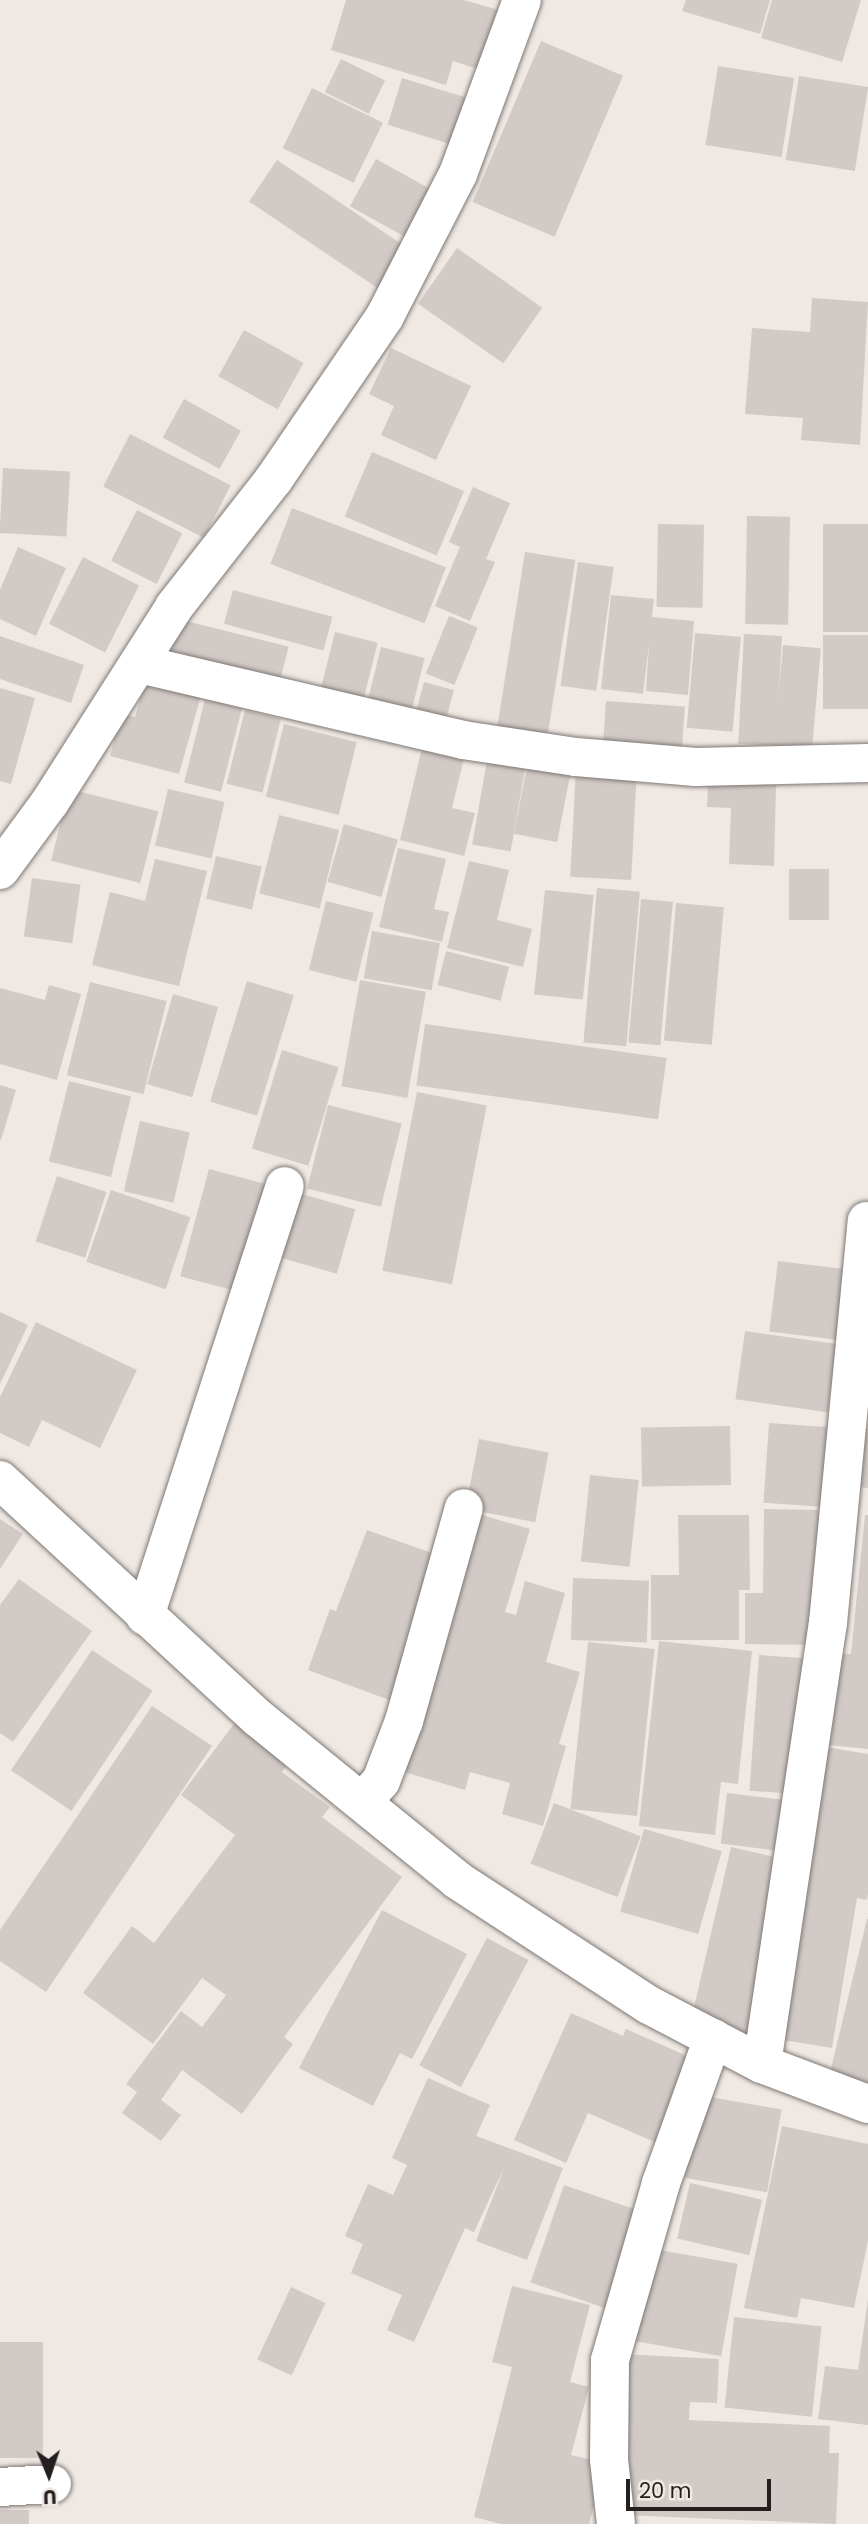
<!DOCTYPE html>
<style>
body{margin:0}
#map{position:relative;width:868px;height:2524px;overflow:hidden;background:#efe8e3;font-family:Poppins,sans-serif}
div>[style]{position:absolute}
.building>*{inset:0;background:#d2cac6;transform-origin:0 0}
.roads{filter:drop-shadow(0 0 2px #7f7874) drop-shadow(0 0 2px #7f7874)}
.street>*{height:38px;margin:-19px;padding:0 19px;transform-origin:19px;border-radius:19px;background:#fff}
span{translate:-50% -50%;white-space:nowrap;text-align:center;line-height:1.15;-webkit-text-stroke:5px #efe8e3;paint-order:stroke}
.north{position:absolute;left:14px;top:2440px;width:70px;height:70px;-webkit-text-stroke:5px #efe8e3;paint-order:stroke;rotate:178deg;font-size:19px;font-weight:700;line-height:28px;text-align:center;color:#221f1e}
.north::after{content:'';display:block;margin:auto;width:24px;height:32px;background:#221f1e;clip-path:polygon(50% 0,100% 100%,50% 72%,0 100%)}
.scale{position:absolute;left:626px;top:2479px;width:145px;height:32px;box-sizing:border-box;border:4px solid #221f1e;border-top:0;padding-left:9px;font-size:21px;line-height:24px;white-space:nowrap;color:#221f1e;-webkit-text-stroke:5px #efe8e3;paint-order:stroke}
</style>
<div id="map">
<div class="building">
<div style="clip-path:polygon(346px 0,464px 0,502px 11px,484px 71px,453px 61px,446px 85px,331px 50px)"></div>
<div style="clip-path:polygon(686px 0,770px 0,760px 34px,682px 11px)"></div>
<div style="clip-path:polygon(772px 0,861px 0,842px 62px,761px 38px)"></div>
<div style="left:541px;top:41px;width:89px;height:175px;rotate:23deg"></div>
<div style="left:341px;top:59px;width:49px;height:37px;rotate:26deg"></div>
<div style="left:718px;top:66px;width:77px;height:80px;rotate:9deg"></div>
<div style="left:799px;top:76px;width:70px;height:85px;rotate:9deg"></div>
<div style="left:402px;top:78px;width:72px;height:49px;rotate:17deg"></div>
<div style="left:312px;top:88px;width:79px;height:67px;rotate:26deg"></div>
<div style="left:376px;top:159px;width:78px;height:54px;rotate:29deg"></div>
<div style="left:277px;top:160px;width:163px;height:50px;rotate:34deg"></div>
<div style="left:457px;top:248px;width:104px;height:68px;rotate:35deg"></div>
<div style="clip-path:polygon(812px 298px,868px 302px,860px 445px,801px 440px,803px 418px,745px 414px,752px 328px,810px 332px)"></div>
<div style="left:244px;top:330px;width:68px;height:53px;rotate:29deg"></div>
<div style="clip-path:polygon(391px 348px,471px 386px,436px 460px,381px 435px,394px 406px,369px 394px)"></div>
<div style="left:184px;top:399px;width:65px;height:44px;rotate:29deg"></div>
<div style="left:130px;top:434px;width:113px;height:59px;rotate:27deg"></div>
<div style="left:372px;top:452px;width:100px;height:70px;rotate:23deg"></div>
<div style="left:3px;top:468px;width:67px;height:65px;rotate:3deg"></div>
<div style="clip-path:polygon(473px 487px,510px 503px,486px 559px,495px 562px,470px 621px,435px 606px,460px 547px,449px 542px)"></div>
<div style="left:292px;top:508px;width:165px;height:60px;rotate:21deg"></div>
<div style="left:137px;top:510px;width:51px;height:57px;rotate:27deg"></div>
<div style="left:747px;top:516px;width:43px;height:108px;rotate:1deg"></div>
<div style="left:658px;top:524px;width:46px;height:83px;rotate:1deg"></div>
<div style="left:868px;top:524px;width:108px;height:45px;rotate:90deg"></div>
<div style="clip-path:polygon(18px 547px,66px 568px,36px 636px,0 619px,0 590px)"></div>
<div style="left:525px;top:552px;width:51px;height:177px;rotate:9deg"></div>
<div style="left:83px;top:557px;width:63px;height:75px;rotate:27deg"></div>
<div style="left:578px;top:562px;width:36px;height:125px;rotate:8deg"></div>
<div style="left:233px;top:590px;width:103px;height:35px;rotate:15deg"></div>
<div style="clip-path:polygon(611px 595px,654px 599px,652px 617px,694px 621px,688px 695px,646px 691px,649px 644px,643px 694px,601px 689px)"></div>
<div style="left:449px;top:616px;width:31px;height:62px;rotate:22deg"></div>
<div style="left:178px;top:619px;width:114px;height:44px;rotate:14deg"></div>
<div style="left:335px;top:632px;width:44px;height:67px;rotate:14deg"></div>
<div style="left:695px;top:633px;width:46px;height:95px;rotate:5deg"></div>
<div style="left:744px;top:634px;width:38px;height:110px;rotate:3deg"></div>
<div style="left:868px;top:635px;width:74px;height:45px;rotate:90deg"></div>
<div style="clip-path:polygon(0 636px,84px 665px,71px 703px,0 679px)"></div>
<div style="left:783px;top:645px;width:38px;height:110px;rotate:5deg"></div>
<div style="left:381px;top:647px;width:45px;height:62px;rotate:14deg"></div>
<div style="clip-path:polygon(146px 677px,202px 692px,179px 774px,110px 756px,121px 714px,135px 717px)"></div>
<div style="left:424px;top:682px;width:31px;height:34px;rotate:15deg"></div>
<div style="clip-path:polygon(0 688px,35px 698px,11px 784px,0 781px)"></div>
<div style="left:205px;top:699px;width:38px;height:86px;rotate:14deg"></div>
<div style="left:606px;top:701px;width:79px;height:44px;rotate:4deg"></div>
<div style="left:245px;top:710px;width:37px;height:76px;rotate:14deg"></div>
<div style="left:284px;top:724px;width:75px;height:75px;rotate:14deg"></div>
<div style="clip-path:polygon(423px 744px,465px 754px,452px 808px,475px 813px,464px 856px,400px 840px)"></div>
<div style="left:488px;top:755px;width:39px;height:91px;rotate:10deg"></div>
<div style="left:528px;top:761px;width:44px;height:74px;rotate:11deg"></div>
<div style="left:576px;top:767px;width:61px;height:110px;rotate:3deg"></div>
<div style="clip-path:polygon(708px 782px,776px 784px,774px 866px,729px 864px,731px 808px,707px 807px)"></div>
<div style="left:69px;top:789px;width:92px;height:74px;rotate:14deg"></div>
<div style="left:168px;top:789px;width:58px;height:58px;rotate:13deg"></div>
<div style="left:279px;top:815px;width:62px;height:81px;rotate:14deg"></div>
<div style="left:344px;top:824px;width:56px;height:60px;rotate:16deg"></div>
<div style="clip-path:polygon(398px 848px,446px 859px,434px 909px,449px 912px,442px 942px,379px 927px)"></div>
<div style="left:216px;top:856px;width:47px;height:44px;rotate:13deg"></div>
<div style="clip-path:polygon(155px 859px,207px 871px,179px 986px,92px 965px,110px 892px,145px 901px)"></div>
<div style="clip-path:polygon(469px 861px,509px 870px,497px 920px,532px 929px,523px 967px,447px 948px)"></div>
<div style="left:789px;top:869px;width:40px;height:51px"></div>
<div style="left:32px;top:878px;width:49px;height:59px;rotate:8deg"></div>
<div style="left:597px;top:888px;width:43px;height:155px;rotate:5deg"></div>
<div style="left:545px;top:890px;width:49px;height:105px;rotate:6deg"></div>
<div style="left:641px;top:899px;width:32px;height:144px;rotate:5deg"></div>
<div style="left:326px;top:901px;width:49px;height:71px;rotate:14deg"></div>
<div style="left:676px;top:903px;width:48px;height:138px;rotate:5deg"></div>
<div style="left:372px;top:931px;width:69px;height:48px;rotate:10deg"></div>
<div style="left:446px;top:951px;width:65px;height:35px;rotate:14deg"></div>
<div style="left:360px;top:980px;width:67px;height:108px;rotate:10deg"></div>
<div style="left:247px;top:981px;width:49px;height:126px;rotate:17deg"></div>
<div style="left:90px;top:982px;width:79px;height:96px;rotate:14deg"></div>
<div style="clip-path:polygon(49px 985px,81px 994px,57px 1080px,0 1064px,0 988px,45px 1000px)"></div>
<div style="left:173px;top:994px;width:47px;height:94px;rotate:16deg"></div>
<div style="left:425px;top:1024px;width:244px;height:62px;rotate:8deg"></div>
<div style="left:282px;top:1050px;width:59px;height:103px;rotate:17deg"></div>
<div style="left:69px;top:1081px;width:64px;height:83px;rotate:14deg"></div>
<div style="clip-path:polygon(0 1085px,16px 1090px,1px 1140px,0 1140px)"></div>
<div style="left:417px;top:1092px;width:71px;height:182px;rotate:11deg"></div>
<div style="left:328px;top:1105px;width:76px;height:86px;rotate:14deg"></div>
<div style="left:140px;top:1121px;width:51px;height:72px;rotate:13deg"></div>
<div style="left:209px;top:1169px;width:67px;height:111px;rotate:15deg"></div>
<div style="left:57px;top:1176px;width:52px;height:69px;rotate:18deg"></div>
<div style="left:111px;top:1190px;width:84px;height:76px;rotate:19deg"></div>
<div style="left:288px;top:1190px;width:70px;height:67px;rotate:16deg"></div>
<div style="left:778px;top:1261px;width:78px;height:71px;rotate:7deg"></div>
<div style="clip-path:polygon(0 1312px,28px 1325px,0 1384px)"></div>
<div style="clip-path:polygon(36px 1322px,137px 1370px,100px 1448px,42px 1420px,29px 1447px,0 1433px,0 1397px)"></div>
<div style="left:745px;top:1331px;width:93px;height:69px;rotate:8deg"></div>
<div style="left:769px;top:1423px;width:65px;height:80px;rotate:4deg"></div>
<div style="left:730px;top:1426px;width:59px;height:89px;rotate:89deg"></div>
<div style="clip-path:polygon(859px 1428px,868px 1429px,868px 1488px,851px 1486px)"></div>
<div style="left:479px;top:1439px;width:71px;height:71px;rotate:11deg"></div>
<div style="left:590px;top:1475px;width:49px;height:87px;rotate:6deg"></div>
<div style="clip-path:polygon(764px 1509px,819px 1510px,818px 1645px,745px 1644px,745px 1593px,763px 1593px)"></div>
<div style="clip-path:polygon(468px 1511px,530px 1529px,505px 1612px,516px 1615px,525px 1581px,565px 1593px,546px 1662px,580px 1672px,559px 1744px,566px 1746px,543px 1826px,502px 1814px,510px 1783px,470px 1772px,465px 1790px,394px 1769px)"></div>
<div style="clip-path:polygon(678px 1515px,749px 1515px,750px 1590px,739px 1590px,739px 1640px,651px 1640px,651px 1575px,679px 1575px)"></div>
<div style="clip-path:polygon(865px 1515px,868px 1515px,868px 1749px,818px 1744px,827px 1652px,851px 1654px)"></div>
<div style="clip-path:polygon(0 1519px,23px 1534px,0 1569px)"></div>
<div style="clip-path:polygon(367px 1530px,443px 1557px,400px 1704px,308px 1670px,330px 1609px,336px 1611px)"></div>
<div style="left:573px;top:1578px;width:76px;height:62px;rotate:2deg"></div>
<div style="clip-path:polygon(19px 1579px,92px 1631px,13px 1742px,0 1733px,0 1605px)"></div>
<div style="clip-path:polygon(659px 1641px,752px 1651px,738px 1784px,721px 1782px,715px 1835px,639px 1826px)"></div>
<div style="left:588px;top:1642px;width:67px;height:168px;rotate:6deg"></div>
<div style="left:92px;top:1650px;width:73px;height:145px;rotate:34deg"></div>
<div style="left:759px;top:1655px;width:56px;height:136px;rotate:4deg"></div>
<div style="clip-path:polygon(152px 1706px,212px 1746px,46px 1992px,0 1961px,0 1930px)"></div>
<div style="clip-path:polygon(236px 1721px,290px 1760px,282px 1772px,330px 1807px,322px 1817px,402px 1877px,284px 2037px,293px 2044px,242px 2114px,182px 2070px,161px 2100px,181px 2115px,161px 2141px,122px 2113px,137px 2092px,126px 2084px,181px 2011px,202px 2027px,226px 1995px,202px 1978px,153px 2044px,83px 1993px,132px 1926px,154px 1943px,235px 1835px,181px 1795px)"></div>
<div style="clip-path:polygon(820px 1746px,868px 1754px,868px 1894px,867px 1900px,857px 1898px,832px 2048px,771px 2038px)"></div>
<div style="left:727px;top:1793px;width:66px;height:51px;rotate:7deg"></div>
<div style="left:554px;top:1803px;width:93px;height:65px;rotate:21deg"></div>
<div style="left:644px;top:1829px;width:81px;height:86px;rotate:16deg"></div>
<div style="left:731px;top:1847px;width:62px;height:180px;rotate:13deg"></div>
<div style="clip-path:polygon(382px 1910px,467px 1954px,412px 2059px,400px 2053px,373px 2106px,299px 2068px)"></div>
<div style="clip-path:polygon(867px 1919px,868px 1919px,868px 2091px,828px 2081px)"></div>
<div style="left:487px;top:1938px;width:47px;height:144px;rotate:28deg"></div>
<div style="clip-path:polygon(571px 2013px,623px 2036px,626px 2029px,694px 2059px,657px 2143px,588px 2113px,566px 2163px,514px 2140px)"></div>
<div style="clip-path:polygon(428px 2078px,490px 2105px,476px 2136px,563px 2168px,527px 2260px,476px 2241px,504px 2168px,474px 2232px,465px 2228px,414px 2342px,387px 2330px,402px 2295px,351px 2273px,363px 2244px,345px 2236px,368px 2184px,393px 2195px,407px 2165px,392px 2158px)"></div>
<div style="left:699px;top:2095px;width:84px;height:84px;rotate:10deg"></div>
<div style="clip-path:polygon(782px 2126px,868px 2144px,868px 2241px,854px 2308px,801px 2298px,797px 2318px,744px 2308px)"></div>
<div style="left:690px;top:2183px;width:74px;height:57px;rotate:13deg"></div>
<div style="left:564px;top:2185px;width:83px;height:103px;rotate:19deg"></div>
<div style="left:648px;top:2248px;width:91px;height:94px;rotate:10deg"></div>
<div style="clip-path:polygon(512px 2286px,590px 2305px,570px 2382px,589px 2387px,571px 2455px,605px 2463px,589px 2524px,501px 2524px,474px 2517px,512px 2367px,492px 2362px)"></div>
<div style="left:291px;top:2287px;width:38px;height:80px;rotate:25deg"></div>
<div style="clip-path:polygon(868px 2299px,868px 2425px,818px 2419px,825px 2366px,858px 2370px)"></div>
<div style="left:734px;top:2317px;width:88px;height:91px;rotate:6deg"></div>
<div style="left:0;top:2342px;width:43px;height:116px"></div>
<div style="clip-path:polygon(622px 2354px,719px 2359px,717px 2403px,690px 2402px,689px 2420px,830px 2426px,829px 2453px,839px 2453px,836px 2524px,625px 2515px)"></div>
<div style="left:0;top:2510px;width:29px;height:14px"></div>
</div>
<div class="roads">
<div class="street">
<div style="left:140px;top:664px;width:332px;rotate:13.2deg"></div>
<div style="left:463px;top:740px;width:114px;rotate:8.6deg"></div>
<div style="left:576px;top:757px;width:120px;rotate:4.8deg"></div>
<div style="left:696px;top:767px;width:172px;rotate:-1.3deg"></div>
<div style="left:0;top:870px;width:84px;rotate:-53.7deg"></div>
<div style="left:50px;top:802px;width:231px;rotate:-57.5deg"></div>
<div style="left:174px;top:607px;width:162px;rotate:-52deg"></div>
<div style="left:274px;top:479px;width:197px;rotate:-55.7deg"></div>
<div style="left:385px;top:316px;width:160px;rotate:-62.8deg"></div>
<div style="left:458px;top:174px;width:185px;rotate:-69.8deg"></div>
<div style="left:0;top:1480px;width:351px;rotate:42.7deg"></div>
<div style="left:258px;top:1718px;width:257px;rotate:39.1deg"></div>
<div style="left:457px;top:1880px;width:229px;rotate:33.1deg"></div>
<div style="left:649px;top:2005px;width:127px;rotate:27.6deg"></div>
<div style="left:762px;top:2064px;width:113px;rotate:20.7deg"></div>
<div style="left:145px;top:1616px;width:452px;rotate:-72deg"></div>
<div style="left:362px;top:1802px;width:28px;rotate:-48deg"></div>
<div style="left:381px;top:1781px;width:64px;rotate:-69deg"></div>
<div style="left:404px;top:1721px;width:221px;rotate:-74.3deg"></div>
<div style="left:762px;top:2064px;width:446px;rotate:-81.5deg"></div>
<div style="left:828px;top:1623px;width:404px;rotate:-84.5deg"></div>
<div style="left:0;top:2487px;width:52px;rotate:-3.3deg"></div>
<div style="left:616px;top:2524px;width:64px;rotate:-96.2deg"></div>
<div style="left:609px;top:2460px;width:100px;rotate:-89.4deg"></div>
<div style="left:610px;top:2360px;width:184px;rotate:-73.9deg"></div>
<div style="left:661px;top:2183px;width:154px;rotate:-70.3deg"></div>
</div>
</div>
<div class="north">U</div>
<div class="scale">20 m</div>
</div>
